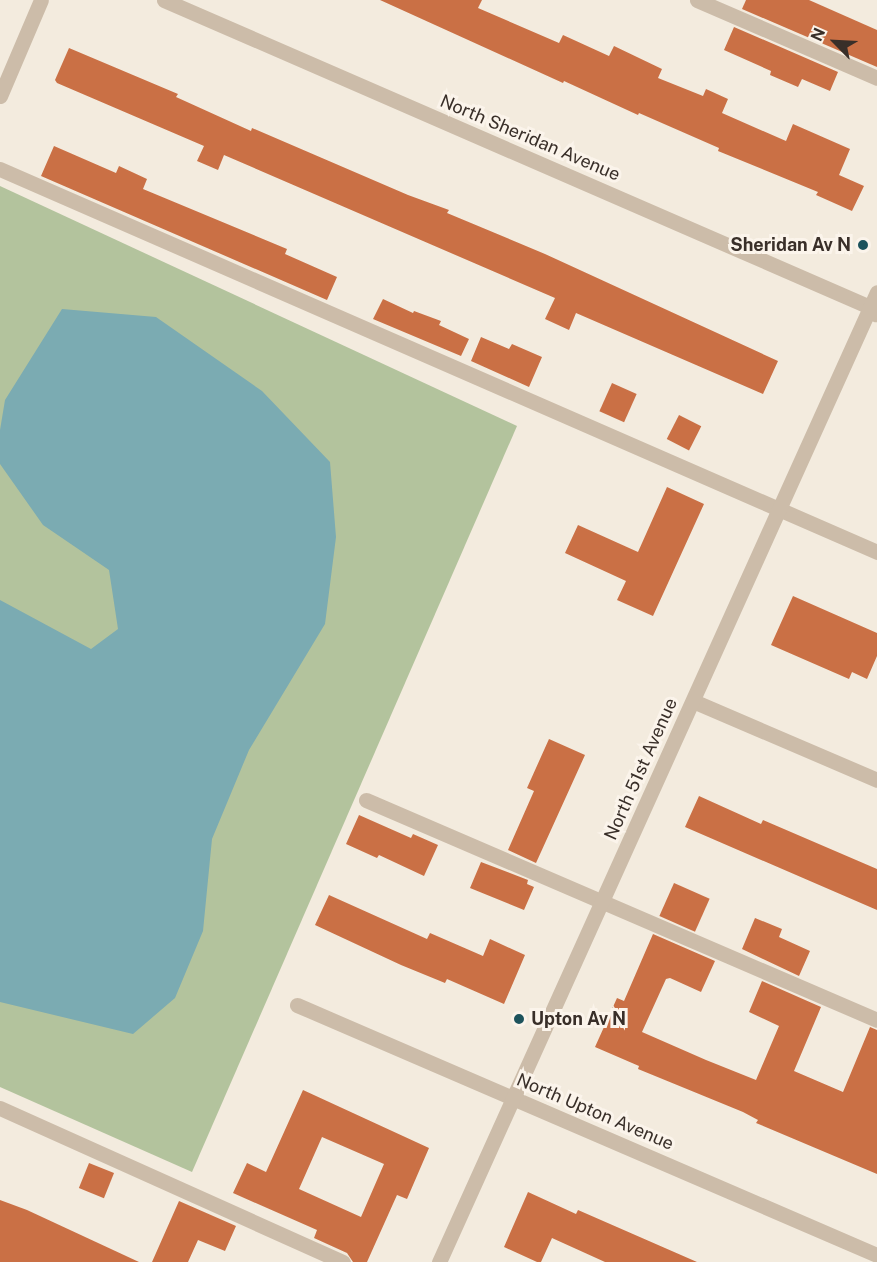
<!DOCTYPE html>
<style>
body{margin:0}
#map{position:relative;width:877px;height:1262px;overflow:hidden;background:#f3ebde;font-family:"Public Sans",sans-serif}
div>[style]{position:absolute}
.green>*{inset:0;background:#b3c39d}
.water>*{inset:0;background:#7babb2}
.building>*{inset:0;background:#ca7045;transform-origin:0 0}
.service>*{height:15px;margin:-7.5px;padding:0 7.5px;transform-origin:7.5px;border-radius:7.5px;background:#ccbca9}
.minor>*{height:15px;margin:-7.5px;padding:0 7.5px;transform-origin:7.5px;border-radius:7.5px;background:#ccbca9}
.dots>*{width:16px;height:16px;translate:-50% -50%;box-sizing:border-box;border:3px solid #fbf4eb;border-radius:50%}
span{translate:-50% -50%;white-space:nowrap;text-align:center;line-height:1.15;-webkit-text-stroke:6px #fbf4eb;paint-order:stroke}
.street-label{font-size:18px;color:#392f29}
.poi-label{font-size:18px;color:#392f29;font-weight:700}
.right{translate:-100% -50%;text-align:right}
.left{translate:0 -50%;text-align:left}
.north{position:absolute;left:805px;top:12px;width:60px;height:60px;-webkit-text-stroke:4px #fbf4eb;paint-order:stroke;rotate:294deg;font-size:16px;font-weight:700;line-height:24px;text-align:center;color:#392f29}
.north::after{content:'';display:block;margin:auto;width:21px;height:27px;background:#392f29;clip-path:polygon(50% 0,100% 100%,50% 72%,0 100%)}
</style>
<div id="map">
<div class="green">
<div style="clip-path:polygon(0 186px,517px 426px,192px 1172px,0 1087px)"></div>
</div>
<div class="water">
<div style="clip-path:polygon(62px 309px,156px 317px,262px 391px,330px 462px,336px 537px,325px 624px,249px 750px,212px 839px,203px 931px,175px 998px,133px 1034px,0 1002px,0 600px,91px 649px,118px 629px,109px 570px,43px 525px,0 464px,0 430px,5px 400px)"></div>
</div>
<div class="building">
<div style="clip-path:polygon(380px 0,482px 0,478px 8px,559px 43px,563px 35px,609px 56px,614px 46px,662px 69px,658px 78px,703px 96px,706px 89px,728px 99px,722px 113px,786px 141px,793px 124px,850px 149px,839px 175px,864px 186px,852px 211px,816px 195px,818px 192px,718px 151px,719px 148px,639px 113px,638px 115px,564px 81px,563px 83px)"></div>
<div style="clip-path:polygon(746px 0,809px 0,877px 30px,877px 67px,742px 9px)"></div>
<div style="clip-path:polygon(734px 27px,838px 72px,830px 91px,802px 79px,798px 87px,770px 75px,771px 71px,724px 50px)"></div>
<div style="clip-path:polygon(69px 48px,178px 94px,176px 97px,251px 131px,252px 128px,408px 195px,449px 210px,447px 213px,545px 254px,778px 361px,763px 394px,576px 313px,569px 330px,545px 319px,555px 298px,224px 155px,218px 170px,197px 161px,204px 146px,57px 83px,55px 80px)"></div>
<div style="clip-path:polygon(54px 146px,116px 173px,119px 166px,147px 179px,143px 189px,287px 249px,285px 254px,337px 277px,327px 300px,41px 176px)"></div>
<div style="clip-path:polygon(383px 299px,413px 313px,414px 311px,441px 321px,439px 325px,469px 339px,461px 356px,373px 319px)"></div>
<div style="clip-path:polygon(481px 337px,509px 349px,512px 344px,542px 357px,529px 387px,471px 361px)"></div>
<div style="left:612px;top:383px;width:27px;height:31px;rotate:24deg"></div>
<div style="left:679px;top:415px;width:25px;height:27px;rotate:27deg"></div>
<div style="clip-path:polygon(667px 487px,704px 504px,653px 616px,617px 600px,626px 581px,565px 553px,578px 525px,638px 552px)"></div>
<div style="clip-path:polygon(793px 596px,877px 633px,877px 656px,867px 679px,852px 672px,849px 679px,771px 645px)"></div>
<div style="clip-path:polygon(549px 739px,585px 755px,536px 863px,508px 850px,534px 791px,527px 788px)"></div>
<div style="clip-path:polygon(699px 796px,761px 824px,763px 820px,877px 869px,877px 910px,685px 827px)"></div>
<div style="clip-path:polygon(359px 815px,411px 838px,413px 834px,438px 845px,424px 876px,379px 855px,377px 858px,346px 844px)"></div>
<div style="clip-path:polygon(481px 862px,528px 880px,527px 884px,534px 887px,524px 910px,470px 888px)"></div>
<div style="left:674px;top:883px;width:39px;height:36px;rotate:24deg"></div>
<div style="clip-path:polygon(329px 895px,427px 939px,430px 933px,483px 956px,490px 939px,525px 955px,504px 1004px,447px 979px,445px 983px,401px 965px,315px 925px)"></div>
<div style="clip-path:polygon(755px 918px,782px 929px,779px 937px,810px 951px,799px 976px,742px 949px)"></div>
<div style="clip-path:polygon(653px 934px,715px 961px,701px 992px,670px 978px,666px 979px,642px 1032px,706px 1060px,756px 1080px,779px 1026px,749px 1012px,762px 981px,821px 1007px,794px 1071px,843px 1092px,870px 1027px,877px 1030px,877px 1174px,756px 1123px,758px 1120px,743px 1112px,638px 1069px,639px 1066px,595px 1047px,617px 998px,624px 1001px)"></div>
<div style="clip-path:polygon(evenodd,303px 1090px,429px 1148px,407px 1199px,397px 1195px,367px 1262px,353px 1262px,347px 1253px,314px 1238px,317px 1230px,233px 1193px,247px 1163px,266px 1172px,303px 1090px,322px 1137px,384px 1164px,361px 1217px,299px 1189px,322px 1137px)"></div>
<div style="left:89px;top:1163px;width:27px;height:27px;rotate:22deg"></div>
<div style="clip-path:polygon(528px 1192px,576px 1214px,578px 1210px,697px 1262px,605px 1262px,552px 1238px,541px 1262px,537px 1262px,504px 1247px)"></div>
<div style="clip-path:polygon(0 1200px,27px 1210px,139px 1262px,0 1262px)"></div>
<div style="clip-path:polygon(179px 1201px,236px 1226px,225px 1251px,198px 1240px,188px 1262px,152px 1262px)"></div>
</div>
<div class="service">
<div style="left:697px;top:0;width:196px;rotate:23.4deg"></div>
<div style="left:0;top:169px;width:957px;rotate:23.59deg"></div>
<div style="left:366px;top:800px;width:556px;rotate:23.29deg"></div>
<div style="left:0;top:1108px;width:376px;rotate:24.2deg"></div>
</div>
<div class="minor">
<div style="left:164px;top:0;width:770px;rotate:23.5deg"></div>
<div style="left:870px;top:307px;width:9px;rotate:54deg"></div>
<div style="left:0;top:96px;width:104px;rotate:-66.9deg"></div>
<div style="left:693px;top:701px;width:200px;rotate:23.2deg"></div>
<div style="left:297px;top:1005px;width:632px;rotate:23.32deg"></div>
<div style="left:439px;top:1262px;width:1064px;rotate:-65.7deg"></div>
</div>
<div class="dots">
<div style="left:863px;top:245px;background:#1d535c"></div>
<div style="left:519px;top:1019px;background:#1d535c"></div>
</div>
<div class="street-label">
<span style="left:530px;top:138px;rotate:23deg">North Sheridan Avenue</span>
<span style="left:641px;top:769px;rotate:-66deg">North 51st Avenue</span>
<span style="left:595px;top:1112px;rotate:23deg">North Upton Avenue</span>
</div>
<div class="poi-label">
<span class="right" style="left:851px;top:245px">Sheridan Av N</span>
<span class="left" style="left:531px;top:1019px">Upton Av N</span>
</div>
<div class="north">N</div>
</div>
